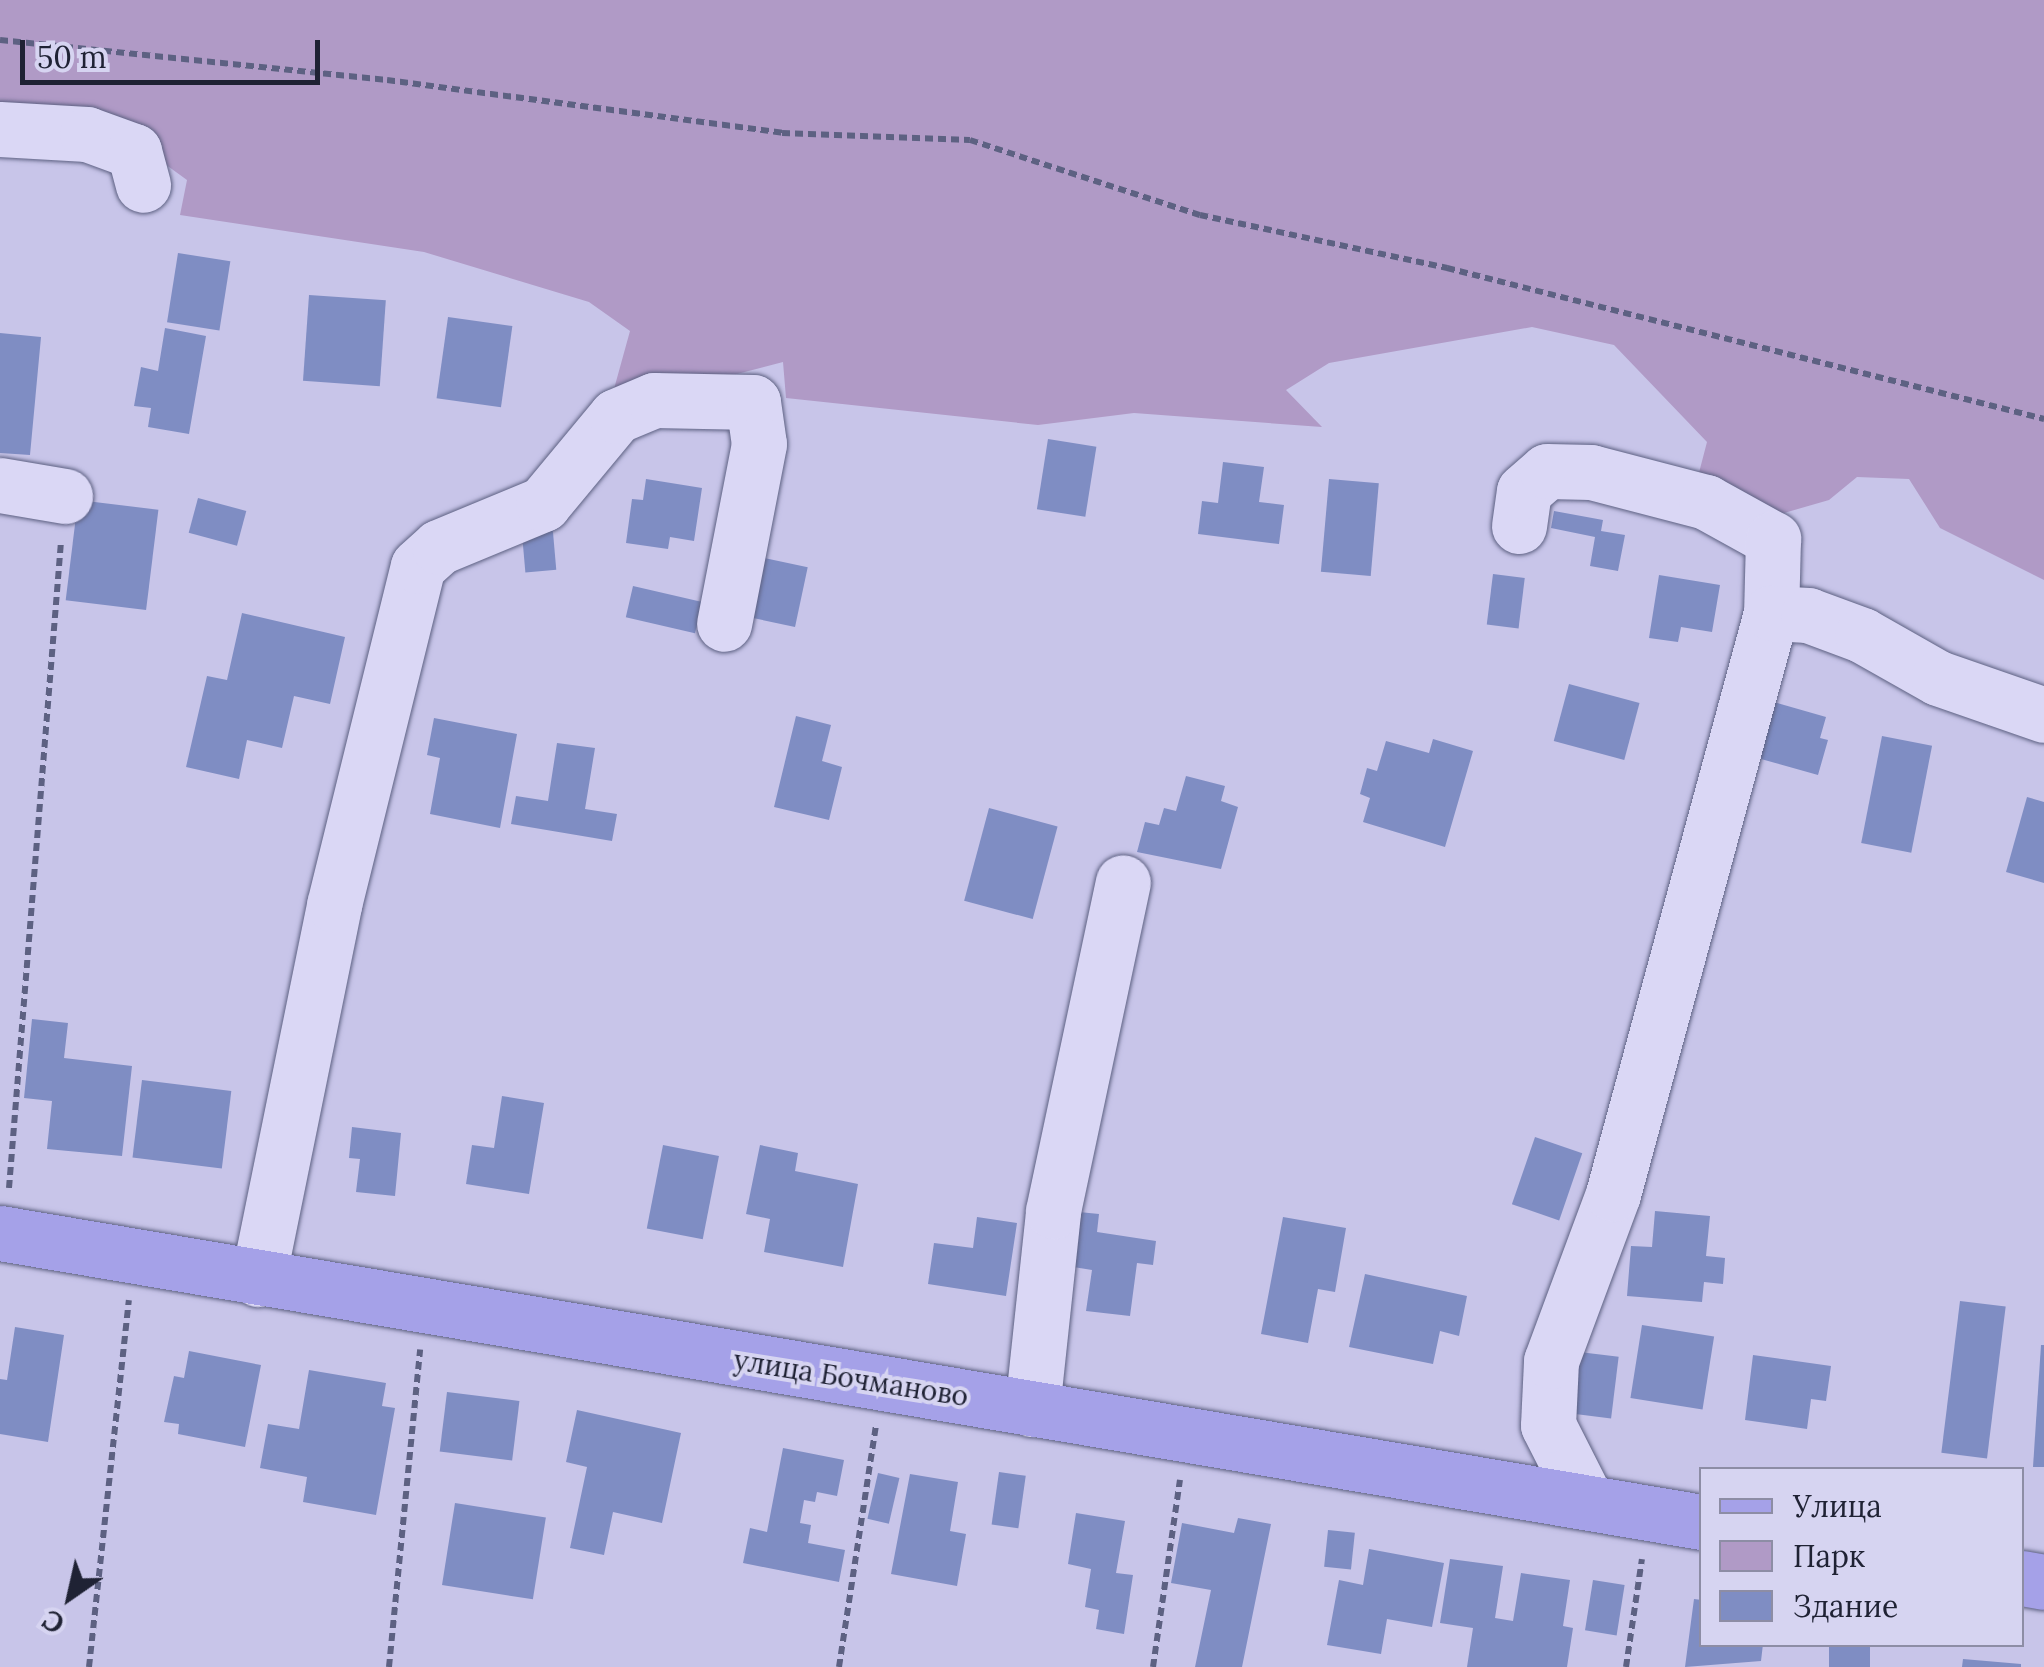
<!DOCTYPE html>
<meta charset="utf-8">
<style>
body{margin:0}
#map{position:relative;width:2044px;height:1667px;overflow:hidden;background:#c8c5e9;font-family:Lora,serif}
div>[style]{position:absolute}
.green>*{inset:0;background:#b09ac6}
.building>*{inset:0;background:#7f8dc3;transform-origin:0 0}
.path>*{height:6px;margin-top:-3px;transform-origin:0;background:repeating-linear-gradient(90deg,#5d6182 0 8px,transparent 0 13px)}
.roads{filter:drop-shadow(0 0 2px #5d6182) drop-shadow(0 0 2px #5d6182)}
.minor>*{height:55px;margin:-27.5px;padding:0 27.5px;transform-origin:27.5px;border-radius:27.5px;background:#dad7f5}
.major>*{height:55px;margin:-27.5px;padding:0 27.5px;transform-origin:27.5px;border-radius:27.5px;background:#a5a1e8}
span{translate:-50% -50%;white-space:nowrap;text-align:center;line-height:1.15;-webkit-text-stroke:8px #d6d4f1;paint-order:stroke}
.street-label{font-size:28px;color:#1f2234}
.legend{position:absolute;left:1699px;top:1467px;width:325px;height:180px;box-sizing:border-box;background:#d6d4f1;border:2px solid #8d8da5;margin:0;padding:12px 18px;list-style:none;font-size:30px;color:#1f2234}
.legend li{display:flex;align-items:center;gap:20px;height:50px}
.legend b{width:50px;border:2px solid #8d8da5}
.north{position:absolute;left:20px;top:1547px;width:100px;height:100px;-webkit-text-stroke:8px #d6d4f1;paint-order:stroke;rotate:214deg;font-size:28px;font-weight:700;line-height:40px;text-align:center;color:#1f2234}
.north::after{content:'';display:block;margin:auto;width:35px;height:45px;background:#1f2234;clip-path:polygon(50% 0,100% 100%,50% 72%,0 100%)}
.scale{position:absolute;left:20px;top:40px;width:300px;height:45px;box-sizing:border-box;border:5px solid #1f2234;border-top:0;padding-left:12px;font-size:30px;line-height:35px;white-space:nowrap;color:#1f2234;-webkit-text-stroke:8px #d6d4f1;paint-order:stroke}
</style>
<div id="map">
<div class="green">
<div style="clip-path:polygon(0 0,2044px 0,2044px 580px,1940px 528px,1909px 479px,1857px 477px,1829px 500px,1784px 513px,1695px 488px,1707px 442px,1614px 345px,1532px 327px,1329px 363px,1286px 390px,1322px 427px,1134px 413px,1038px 425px,786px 398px,783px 362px,609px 407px,630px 331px,589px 302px,424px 252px,180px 215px,187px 180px,118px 130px,0 121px)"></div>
</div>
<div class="building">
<div style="left:178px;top:253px;width:53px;height:70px;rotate:9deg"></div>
<div style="left:309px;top:295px;width:77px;height:86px;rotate:4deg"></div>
<div style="left:448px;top:317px;width:65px;height:82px;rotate:8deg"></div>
<div style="clip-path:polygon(165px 328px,206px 336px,189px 434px,148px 427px,151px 408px,134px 406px,141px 367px,158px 371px)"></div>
<div style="clip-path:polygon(0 333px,41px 337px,30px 455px,0 453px)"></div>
<div style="left:1048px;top:439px;width:49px;height:71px;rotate:9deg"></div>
<div style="clip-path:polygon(1223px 462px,1264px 467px,1259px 502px,1284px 505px,1279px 544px,1198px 534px,1202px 501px,1218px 503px)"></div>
<div style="clip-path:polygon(646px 479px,702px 488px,694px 541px,670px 537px,668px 549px,626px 543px,632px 499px,643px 500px)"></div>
<div style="left:1329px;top:479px;width:50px;height:93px;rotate:5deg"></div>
<div style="left:198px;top:498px;width:50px;height:36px;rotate:15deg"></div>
<div style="left:78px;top:500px;width:81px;height:101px;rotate:7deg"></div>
<div style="clip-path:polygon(1554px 511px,1603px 520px,1601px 531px,1625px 535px,1618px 571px,1590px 566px,1595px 537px,1551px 528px)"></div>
<div style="left:552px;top:521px;width:49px;height:31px;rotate:85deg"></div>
<div style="left:750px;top:555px;width:59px;height:61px;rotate:12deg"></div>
<div style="left:1493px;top:574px;width:32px;height:51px;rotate:7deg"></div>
<div style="clip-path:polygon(1659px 575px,1720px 585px,1712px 632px,1681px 627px,1678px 642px,1649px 638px)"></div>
<div style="left:633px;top:586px;width:71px;height:32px;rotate:13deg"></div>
<div style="clip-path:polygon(242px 613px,345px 637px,330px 704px,294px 696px,282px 748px,247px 740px,239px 779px,186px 767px,207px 676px,227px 680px)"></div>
<div style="left:1569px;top:684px;width:73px;height:59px;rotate:15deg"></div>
<div style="clip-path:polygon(1770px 701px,1826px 717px,1820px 738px,1828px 740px,1818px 775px,1754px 757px)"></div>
<div style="clip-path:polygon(796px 716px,831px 725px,822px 761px,842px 767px,829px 820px,774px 807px)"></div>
<div style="clip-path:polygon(434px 718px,517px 734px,500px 828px,430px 814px,440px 758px,427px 755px)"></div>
<div style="left:1882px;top:736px;width:51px;height:109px;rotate:11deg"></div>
<div style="clip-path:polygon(1433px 739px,1473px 751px,1445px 847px,1363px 822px,1370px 798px,1360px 794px,1367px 768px,1377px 771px,1386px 741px,1429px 753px)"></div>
<div style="clip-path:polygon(557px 743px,595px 748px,585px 809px,617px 814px,612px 841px,511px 824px,516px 796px,548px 801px)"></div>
<div style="clip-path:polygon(1186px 776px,1225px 786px,1221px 801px,1238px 807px,1221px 869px,1137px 852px,1145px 822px,1159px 825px,1164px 808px,1176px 811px)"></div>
<div style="clip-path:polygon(2027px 797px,2044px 802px,2044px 883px,2006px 872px)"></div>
<div style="left:989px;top:808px;width:71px;height:96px;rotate:15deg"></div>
<div style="clip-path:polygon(32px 1019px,68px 1023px,64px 1058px,132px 1066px,122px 1156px,47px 1149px,52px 1101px,24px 1098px)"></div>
<div style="left:142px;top:1080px;width:90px;height:78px;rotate:7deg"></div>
<div style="clip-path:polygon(502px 1096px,544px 1103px,529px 1194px,466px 1184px,472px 1145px,494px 1148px)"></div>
<div style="clip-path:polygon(352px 1127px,401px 1133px,395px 1196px,356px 1192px,360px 1159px,349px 1158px)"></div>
<div style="left:1535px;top:1137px;width:50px;height:71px;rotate:19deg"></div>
<div style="left:663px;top:1145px;width:57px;height:85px;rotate:11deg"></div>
<div style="clip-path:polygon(760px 1145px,798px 1153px,795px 1171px,858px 1184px,843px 1267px,764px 1252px,770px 1219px,746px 1214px)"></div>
<div style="clip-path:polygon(1069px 1211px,1099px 1214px,1097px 1232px,1156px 1241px,1153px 1265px,1137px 1263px,1130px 1316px,1086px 1311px,1092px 1270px,1061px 1265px)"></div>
<div style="clip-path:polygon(1655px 1211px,1710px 1216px,1706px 1256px,1725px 1258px,1723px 1284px,1704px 1282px,1702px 1302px,1627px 1296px,1631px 1246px,1652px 1247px)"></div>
<div style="clip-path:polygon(977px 1217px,1017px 1223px,1006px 1296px,928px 1284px,934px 1243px,973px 1248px)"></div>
<div style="clip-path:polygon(1283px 1217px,1346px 1228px,1335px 1292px,1318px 1289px,1308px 1343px,1261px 1334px)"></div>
<div style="clip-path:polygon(1365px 1274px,1467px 1296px,1459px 1336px,1440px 1331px,1433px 1364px,1349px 1347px)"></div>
<div style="left:1960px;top:1301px;width:46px;height:153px;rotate:7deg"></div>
<div style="left:1642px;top:1325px;width:73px;height:74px;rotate:9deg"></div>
<div style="clip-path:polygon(15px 1327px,64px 1335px,48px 1442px,0 1434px,0 1379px,7px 1380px)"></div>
<div style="clip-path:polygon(2041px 1345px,2044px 1345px,2044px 1467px,2033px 1467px)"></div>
<div style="clip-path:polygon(189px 1351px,261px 1365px,245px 1447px,178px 1434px,179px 1424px,164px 1422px,174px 1376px,184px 1378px)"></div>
<div style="left:1571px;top:1351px;width:48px;height:62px;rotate:7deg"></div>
<div style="clip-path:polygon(1753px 1355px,1831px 1366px,1826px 1401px,1811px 1399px,1807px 1429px,1745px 1420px)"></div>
<div style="clip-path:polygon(309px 1370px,386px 1383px,382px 1406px,395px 1408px,376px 1515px,303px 1502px,307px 1477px,260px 1468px,268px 1424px,299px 1429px)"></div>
<div style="left:447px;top:1392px;width:73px;height:60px;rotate:7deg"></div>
<div style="clip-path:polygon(577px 1410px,681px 1433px,662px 1523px,613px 1512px,604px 1555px,570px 1548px,587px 1467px,566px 1462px)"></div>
<div style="clip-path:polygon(783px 1448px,844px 1460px,837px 1496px,817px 1492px,815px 1502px,804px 1500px,800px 1523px,811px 1525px,808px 1543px,845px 1550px,839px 1582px,743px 1563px,750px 1528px,767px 1532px)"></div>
<div style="left:999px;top:1472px;width:27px;height:53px;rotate:8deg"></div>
<div style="left:878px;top:1473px;width:22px;height:47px;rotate:13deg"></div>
<div style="clip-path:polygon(910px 1474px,958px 1482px,950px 1531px,966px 1534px,957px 1586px,891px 1574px)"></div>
<div style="left:455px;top:1503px;width:92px;height:83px;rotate:9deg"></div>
<div style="clip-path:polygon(1076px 1513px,1125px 1521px,1116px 1573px,1133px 1575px,1124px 1634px,1096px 1629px,1099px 1610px,1085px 1607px,1091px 1569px,1068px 1564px)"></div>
<div style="clip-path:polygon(1238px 1518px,1271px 1524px,1242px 1667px,1195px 1667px,1211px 1590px,1171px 1583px,1182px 1523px,1234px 1533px)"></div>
<div style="left:1328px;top:1530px;width:27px;height:37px;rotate:6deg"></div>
<div style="clip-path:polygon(1369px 1549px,1444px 1563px,1432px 1627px,1387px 1619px,1381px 1654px,1327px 1645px,1339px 1580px,1363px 1585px)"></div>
<div style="clip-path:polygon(1450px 1559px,1503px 1566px,1495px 1618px,1513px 1621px,1521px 1573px,1570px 1580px,1563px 1626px,1573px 1628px,1567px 1667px,1467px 1667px,1473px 1628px,1440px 1623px)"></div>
<div style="left:1593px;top:1580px;width:32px;height:51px;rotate:9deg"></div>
<div style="clip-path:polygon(1694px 1599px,1702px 1600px,1702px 1644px,1763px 1644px,1761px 1661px,1685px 1667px)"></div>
<div style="left:1829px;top:1644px;width:41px;height:23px"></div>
<div style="clip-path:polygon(1963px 1659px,2021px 1664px,2021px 1667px,1962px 1667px)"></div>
</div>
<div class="path">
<div style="left:0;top:40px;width:389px;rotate:5.9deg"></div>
<div style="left:387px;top:80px;width:399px;rotate:7.6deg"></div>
<div style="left:782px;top:133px;width:188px;rotate:2.1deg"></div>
<div style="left:970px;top:140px;width:242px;rotate:18.1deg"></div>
<div style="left:1200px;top:215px;width:253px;rotate:12.1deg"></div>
<div style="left:1447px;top:268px;width:616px;rotate:14.19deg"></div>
<div style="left:9px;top:1188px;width:648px;rotate:-85.4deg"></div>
<div style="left:89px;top:1667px;width:369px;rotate:-83.8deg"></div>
<div style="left:389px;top:1667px;width:319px;rotate:-84.4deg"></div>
<div style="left:839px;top:1667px;width:244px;rotate:-81.3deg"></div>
<div style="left:1153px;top:1667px;width:189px;rotate:-81.8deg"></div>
<div style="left:1626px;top:1667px;width:109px;rotate:-81.6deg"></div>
</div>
<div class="roads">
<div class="minor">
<div style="left:0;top:129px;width:87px;rotate:3.3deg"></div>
<div style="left:87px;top:134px;width:50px;rotate:19.9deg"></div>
<div style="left:134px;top:151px;width:35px;rotate:75deg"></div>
<div style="left:0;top:485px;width:66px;rotate:9.6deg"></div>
<div style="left:1519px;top:526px;width:35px;rotate:-82deg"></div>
<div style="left:1524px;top:491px;width:30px;rotate:-41deg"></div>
<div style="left:1547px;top:471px;width:44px;rotate:1.3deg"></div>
<div style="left:1591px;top:472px;width:119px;rotate:14.6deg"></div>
<div style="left:1706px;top:502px;width:77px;rotate:28.9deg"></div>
<div style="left:1773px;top:539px;width:74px;rotate:91.5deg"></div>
<div style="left:258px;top:1279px;width:382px;rotate:-78.5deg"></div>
<div style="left:334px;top:905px;width:349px;rotate:-76.1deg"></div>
<div style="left:418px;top:566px;width:28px;rotate:-42deg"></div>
<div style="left:439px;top:547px;width:113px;rotate:-22.5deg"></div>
<div style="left:543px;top:504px;width:114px;rotate:-50.3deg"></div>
<div style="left:616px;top:416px;width:41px;rotate:-22.8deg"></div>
<div style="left:654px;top:400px;width:99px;rotate:1.2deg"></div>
<div style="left:753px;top:402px;width:42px;rotate:81.9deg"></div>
<div style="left:759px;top:444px;width:183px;rotate:101deg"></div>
<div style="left:1032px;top:1409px;width:199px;rotate:-83.9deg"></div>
<div style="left:1053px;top:1211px;width:336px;rotate:-78deg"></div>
<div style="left:1587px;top:1502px;width:86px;rotate:-116.9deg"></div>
<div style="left:1548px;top:1425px;width:64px;rotate:-87.3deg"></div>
<div style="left:1551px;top:1361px;width:178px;rotate:-69.6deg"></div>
<div style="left:1613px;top:1194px;width:602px;rotate:-74.79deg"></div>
<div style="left:1771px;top:613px;width:37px;rotate:3deg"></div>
<div style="left:1808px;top:615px;width:58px;rotate:20.3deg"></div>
<div style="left:1862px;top:635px;width:87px;rotate:29.5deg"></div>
<div style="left:1938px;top:678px;width:112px;rotate:19.2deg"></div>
</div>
<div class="major">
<div style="left:0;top:1233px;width:1726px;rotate:9.64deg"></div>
<div style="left:2022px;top:1578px;width:22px;rotate:10deg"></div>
</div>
</div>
<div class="street-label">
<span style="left:851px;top:1378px;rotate:9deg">улица Бочманово</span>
</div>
<ul class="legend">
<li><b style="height:12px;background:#a5a1e8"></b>Улица</li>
<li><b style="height:28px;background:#b09ac6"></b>Парк</li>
<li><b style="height:28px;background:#7f8dc3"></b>Здание</li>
</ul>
<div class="north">С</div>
<div class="scale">50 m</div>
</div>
